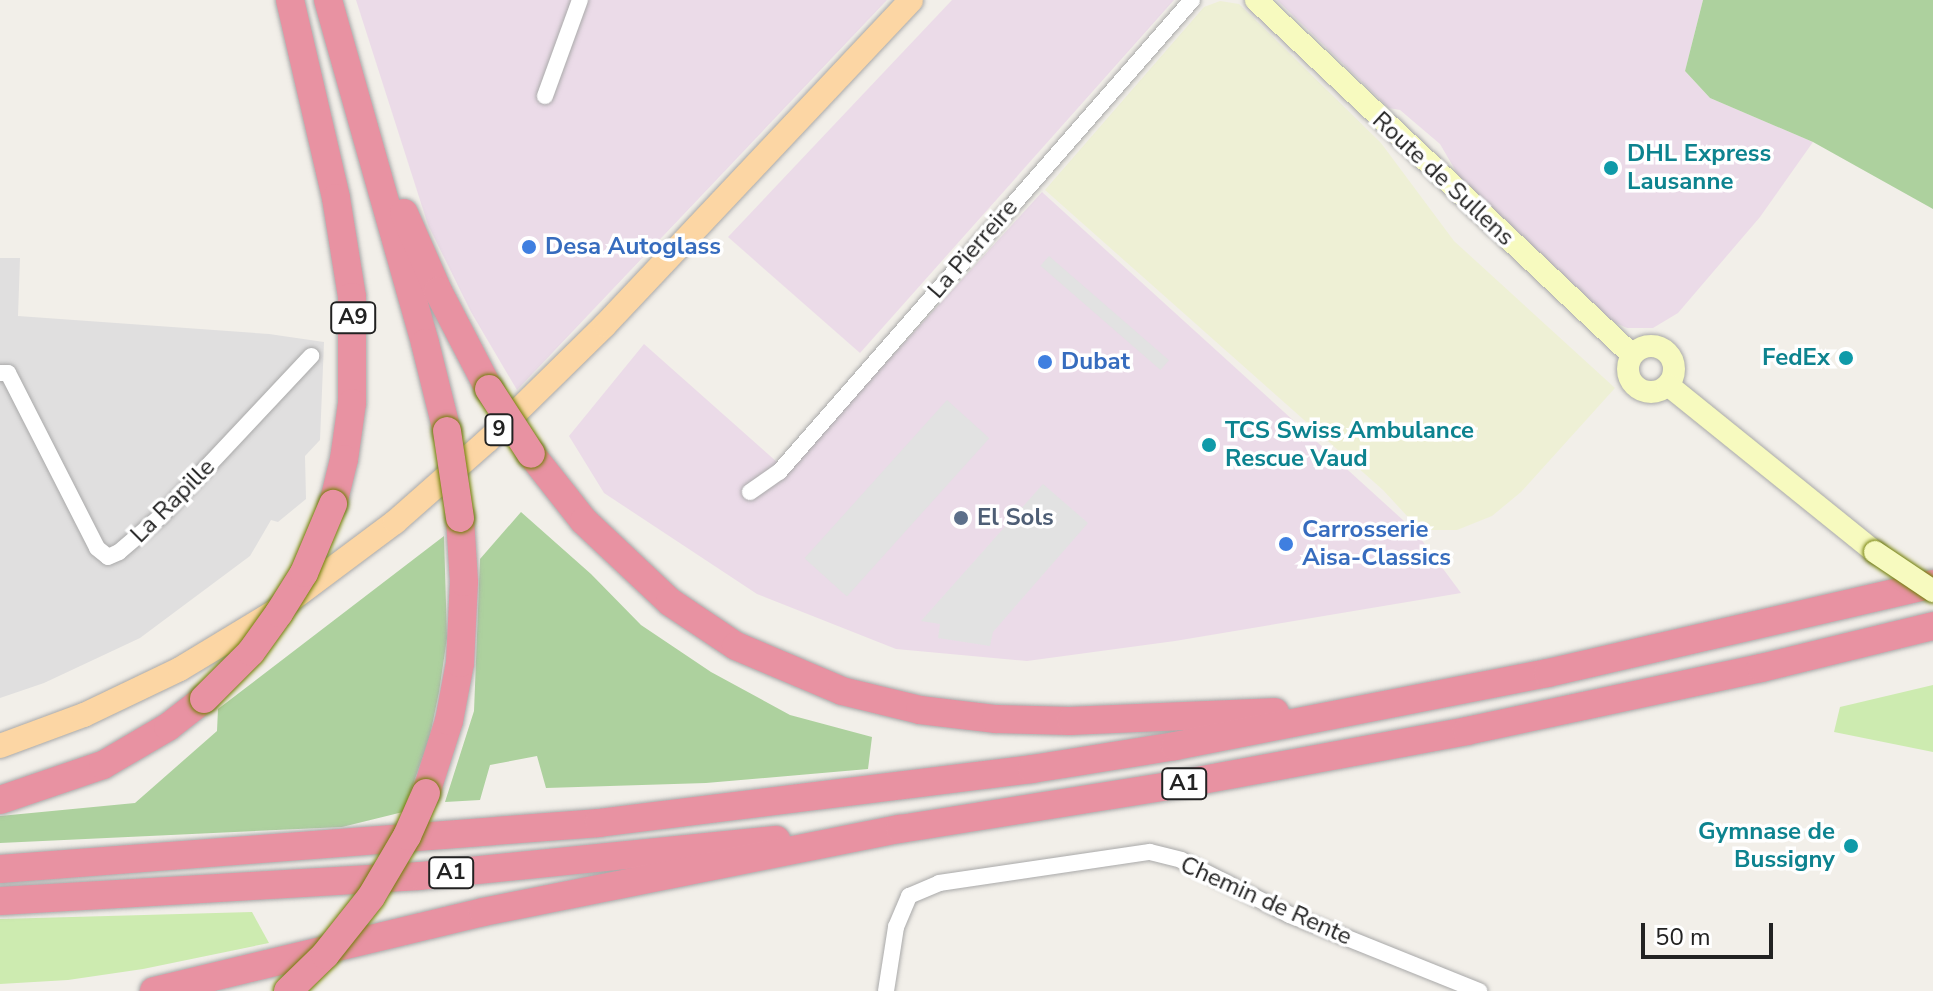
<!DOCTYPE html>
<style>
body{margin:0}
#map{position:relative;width:1933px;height:991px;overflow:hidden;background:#f2efe9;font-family:"Nunito Sans",sans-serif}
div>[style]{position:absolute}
.residential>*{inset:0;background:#e0dfdf}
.industrial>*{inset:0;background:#ebdbe8}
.farmland>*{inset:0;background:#eef0d5}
.grass>*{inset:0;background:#cdebb0}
.forest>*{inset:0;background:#add19e}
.parking>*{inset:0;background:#e2e2e2;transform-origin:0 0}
.roads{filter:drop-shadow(0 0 2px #a9a9a9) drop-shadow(0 0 2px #a9a9a9)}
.street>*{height:16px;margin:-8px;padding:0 8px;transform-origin:8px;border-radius:8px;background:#fff}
.secondary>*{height:22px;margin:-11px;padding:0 11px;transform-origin:11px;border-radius:11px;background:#f7fabf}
.secondary>.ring{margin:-11px;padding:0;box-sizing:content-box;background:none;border:22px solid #f7fabf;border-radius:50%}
.primary>*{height:24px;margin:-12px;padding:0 12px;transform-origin:12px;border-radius:12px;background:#fcd6a4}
.highway>*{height:28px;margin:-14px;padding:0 14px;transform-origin:14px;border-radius:14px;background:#e892a2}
.bridges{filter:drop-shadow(0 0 2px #707d05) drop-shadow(0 0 2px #707d05)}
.secondary-bridge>*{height:22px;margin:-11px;padding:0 11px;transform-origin:11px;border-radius:11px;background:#f7fabf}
.highway-bridge>*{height:28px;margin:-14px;padding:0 14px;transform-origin:14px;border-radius:14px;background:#e892a2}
.dots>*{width:22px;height:22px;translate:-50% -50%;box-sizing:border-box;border:4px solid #fff;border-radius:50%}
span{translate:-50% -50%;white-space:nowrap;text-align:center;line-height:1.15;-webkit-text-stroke:7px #fff;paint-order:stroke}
.shield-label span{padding:2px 6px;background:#fff;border:2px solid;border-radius:6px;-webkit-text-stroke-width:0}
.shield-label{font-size:22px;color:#222;font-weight:700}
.culture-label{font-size:24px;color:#0d838f;font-weight:700}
.left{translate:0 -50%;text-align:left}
.right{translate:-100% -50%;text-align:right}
.street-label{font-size:24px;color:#222}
.shop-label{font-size:24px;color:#366cbe;font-weight:700}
.service-label{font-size:24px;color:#4e5e75;font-weight:700}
.scale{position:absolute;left:1641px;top:923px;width:132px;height:36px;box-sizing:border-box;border:4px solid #222;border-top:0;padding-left:10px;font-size:24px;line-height:28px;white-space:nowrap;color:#222;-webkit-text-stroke:6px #fff;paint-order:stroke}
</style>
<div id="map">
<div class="residential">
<div style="clip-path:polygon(0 258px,20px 258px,18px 316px,269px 334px,324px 342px,320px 440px,305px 456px,306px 499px,278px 522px,271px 520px,250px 556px,140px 638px,44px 683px,0 698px)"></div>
</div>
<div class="industrial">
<div style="clip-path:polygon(356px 0,887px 0,517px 390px,471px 312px,428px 225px)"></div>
<div style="clip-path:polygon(952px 0,1174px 0,860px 353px,728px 237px)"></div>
<div style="clip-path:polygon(1277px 0,1703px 0,1685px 71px,1710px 98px,1813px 142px,1760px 217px,1678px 313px,1653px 328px,1627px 328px,1609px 320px,1461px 180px,1440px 144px,1400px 110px,1389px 108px)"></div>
<div style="clip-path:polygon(1042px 192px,1415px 531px,1461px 593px,1175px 641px,1027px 661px,896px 649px,757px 594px,604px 493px,569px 436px,644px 344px,787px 471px)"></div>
</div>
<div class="farmland">
<div style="clip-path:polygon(1220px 1px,1239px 4px,1381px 143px,1454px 241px,1615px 388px,1521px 492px,1492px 516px,1457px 530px,1420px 530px,1383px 490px,1045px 190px,1204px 7px)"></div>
</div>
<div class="grass">
<div style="clip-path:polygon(1933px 685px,1933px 752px,1834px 732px,1840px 707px)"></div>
<div style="clip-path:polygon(252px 912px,269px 943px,143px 969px,68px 980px,0 984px,0 919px)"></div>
</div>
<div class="forest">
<div style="clip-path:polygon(1703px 0,1933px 0,1933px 209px,1813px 142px,1710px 98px,1685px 71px)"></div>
<div style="clip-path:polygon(521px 512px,591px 574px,641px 625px,711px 672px,790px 715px,872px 737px,868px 769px,706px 783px,546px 788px,537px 756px,490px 765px,480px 800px,445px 802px,474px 711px,480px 559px)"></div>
<div style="clip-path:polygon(444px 536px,447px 638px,439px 692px,429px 740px,403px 812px,342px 827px,0 843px,0 816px,135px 803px,217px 731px,218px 709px)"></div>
</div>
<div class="parking">
<div style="left:1049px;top:256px;width:159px;height:13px;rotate:41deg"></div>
<div style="left:947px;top:400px;width:57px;height:213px;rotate:42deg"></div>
<div style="clip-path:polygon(1043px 484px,1088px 523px,993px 632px,990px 646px,938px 638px,940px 624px,921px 621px)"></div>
</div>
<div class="roads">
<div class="street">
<div style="left:545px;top:96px;width:102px;rotate:-70deg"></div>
<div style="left:0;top:373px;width:8px"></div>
<div style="left:8px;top:373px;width:196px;rotate:63deg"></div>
<div style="left:97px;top:548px;width:14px;rotate:39deg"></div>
<div style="left:108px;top:557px;width:12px;rotate:-24deg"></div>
<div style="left:119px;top:552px;width:54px;rotate:-40.5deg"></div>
<div style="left:160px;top:517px;width:221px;rotate:-46.8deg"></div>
<div style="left:750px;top:492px;width:35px;rotate:-35deg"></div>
<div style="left:779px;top:472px;width:627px;rotate:-48.81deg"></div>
<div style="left:886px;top:991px;width:65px;rotate:-81.1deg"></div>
<div style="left:896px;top:927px;width:34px;rotate:-67deg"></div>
<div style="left:909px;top:896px;width:33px;rotate:-23deg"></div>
<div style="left:939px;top:883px;width:213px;rotate:-8.4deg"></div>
<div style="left:1150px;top:852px;width:32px;rotate:14deg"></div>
<div style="left:1181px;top:860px;width:122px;rotate:26.8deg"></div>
<div style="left:1290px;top:915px;width:204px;rotate:21.9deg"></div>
</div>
<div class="secondary">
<div style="left:1256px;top:0;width:517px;rotate:43.35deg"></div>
<div class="ring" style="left:1628px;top:346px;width:24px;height:24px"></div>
<div style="left:1668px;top:385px;width:266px;rotate:38.9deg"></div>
</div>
<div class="primary">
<div style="left:0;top:746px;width:90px;rotate:-20.3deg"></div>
<div style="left:84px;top:715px;width:106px;rotate:-25.6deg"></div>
<div style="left:180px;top:669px;width:112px;rotate:-31.1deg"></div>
<div style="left:276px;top:611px;width:149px;rotate:-36.8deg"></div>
<div style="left:395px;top:522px;width:123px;rotate:-41.4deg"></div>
<div style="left:487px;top:441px;width:165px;rotate:-44.5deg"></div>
<div style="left:605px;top:325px;width:446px;rotate:-46.7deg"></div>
</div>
<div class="highway">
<div style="left:290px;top:0;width:203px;rotate:76.9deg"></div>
<div style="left:336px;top:198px;width:100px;rotate:80.8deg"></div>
<div style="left:352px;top:297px;width:106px;rotate:90deg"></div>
<div style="left:352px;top:403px;width:57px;rotate:98.1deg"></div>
<div style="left:344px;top:459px;width:46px;rotate:103.7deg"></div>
<div style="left:328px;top:0;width:356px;rotate:74.2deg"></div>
<div style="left:425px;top:343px;width:91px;rotate:76deg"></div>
<div style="left:404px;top:213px;width:85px;rotate:66.4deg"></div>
<div style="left:438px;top:291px;width:110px;rotate:62.5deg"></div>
<div style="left:531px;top:454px;width:85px;rotate:51.7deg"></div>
<div style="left:584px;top:521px;width:118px;rotate:43.3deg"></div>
<div style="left:670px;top:602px;width:79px;rotate:33.7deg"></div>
<div style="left:736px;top:646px;width:115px;rotate:23deg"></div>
<div style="left:842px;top:691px;width:80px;rotate:13.7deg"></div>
<div style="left:920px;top:710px;width:77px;rotate:6.8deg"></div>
<div style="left:996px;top:719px;width:75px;rotate:1.5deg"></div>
<div style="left:1071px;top:721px;width:204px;rotate:-2.5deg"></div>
<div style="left:426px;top:793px;width:76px;rotate:-72.3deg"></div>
<div style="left:449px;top:721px;width:59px;rotate:-79.3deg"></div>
<div style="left:460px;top:663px;width:81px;rotate:-87.2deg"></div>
<div style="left:464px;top:582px;width:64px;rotate:-93.6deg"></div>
<div style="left:0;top:800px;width:109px;rotate:-18.8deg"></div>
<div style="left:103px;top:765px;width:75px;rotate:-30.3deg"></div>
<div style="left:168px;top:727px;width:46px;rotate:-37.9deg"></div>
<div style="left:0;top:869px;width:601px;rotate:-4.39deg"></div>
<div style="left:599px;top:823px;width:436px;rotate:-7.1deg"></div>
<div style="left:1032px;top:769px;width:145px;rotate:-9.1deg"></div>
<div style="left:1175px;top:746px;width:380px;rotate:-11.1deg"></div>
<div style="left:1548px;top:673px;width:395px;rotate:-13deg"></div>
<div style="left:0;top:901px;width:421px;rotate:-3.4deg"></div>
<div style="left:420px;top:876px;width:358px;rotate:-5.8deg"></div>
<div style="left:154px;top:991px;width:338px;rotate:-13.5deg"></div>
<div style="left:483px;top:912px;width:425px;rotate:-11.3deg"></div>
<div style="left:900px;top:829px;width:285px;rotate:-9.1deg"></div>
<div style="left:1181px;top:784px;width:291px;rotate:-10.5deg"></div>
<div style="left:1467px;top:731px;width:301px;rotate:-12.1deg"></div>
<div style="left:1761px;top:668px;width:177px;rotate:-13.7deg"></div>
</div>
</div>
<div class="bridges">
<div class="secondary-bridge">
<div style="left:1875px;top:552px;width:70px;rotate:33.9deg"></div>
</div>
<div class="highway-bridge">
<div style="left:489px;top:389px;width:77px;rotate:57.1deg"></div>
<div style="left:447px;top:431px;width:88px;rotate:81.5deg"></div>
<div style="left:204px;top:699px;width:66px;rotate:-45deg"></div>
<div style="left:251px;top:652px;width:48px;rotate:-54.3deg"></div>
<div style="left:279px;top:613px;width:47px;rotate:-58deg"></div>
<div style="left:304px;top:573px;width:75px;rotate:-67.2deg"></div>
<div style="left:288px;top:991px;width:52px;rotate:-44.2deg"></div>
<div style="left:325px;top:955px;width:74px;rotate:-51.6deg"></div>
<div style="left:371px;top:897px;width:71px;rotate:-59.5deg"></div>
<div style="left:407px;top:836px;width:47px;rotate:-66.2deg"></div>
</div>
</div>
<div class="dots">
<div style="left:1611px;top:168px;background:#0f9aa8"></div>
<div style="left:529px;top:247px;background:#3f7fe0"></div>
<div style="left:1846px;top:358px;background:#0f9aa8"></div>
<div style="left:1045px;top:362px;background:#3f7fe0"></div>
<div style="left:1209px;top:445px;background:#0f9aa8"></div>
<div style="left:961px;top:518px;background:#5c6f8a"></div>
<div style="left:1286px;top:544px;background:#3f7fe0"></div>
<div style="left:1851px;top:846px;background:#0f9aa8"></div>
</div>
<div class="shield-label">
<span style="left:353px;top:318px">A9</span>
<span style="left:499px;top:430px">9</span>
<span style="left:1184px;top:784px">A1</span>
<span style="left:451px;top:873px">A1</span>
</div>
<div class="culture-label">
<span class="left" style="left:1627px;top:168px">DHL Express<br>Lausanne</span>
<span class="right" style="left:1830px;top:358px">FedEx</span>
<span class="left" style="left:1225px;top:445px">TCS Swiss Ambulance<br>Rescue Vaud</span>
<span class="right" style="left:1835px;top:846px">Gymnase de<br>Bussigny</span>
</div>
<div class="street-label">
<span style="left:1443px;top:179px;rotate:43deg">Route de Sullens</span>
<span style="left:973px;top:249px;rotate:-49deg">La Pierreire</span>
<span style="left:173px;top:501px;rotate:-45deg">La Rapille</span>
<span style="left:1266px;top:901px;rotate:24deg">Chemin de Rente</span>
</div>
<div class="shop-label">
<span class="left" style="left:545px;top:247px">Desa Autoglass</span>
<span class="left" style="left:1061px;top:362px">Dubat</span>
<span class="left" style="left:1302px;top:544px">Carrosserie<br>Aisa-Classics</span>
</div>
<div class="service-label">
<span class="left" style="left:977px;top:518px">El Sols</span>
</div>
<div class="scale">50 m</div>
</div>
